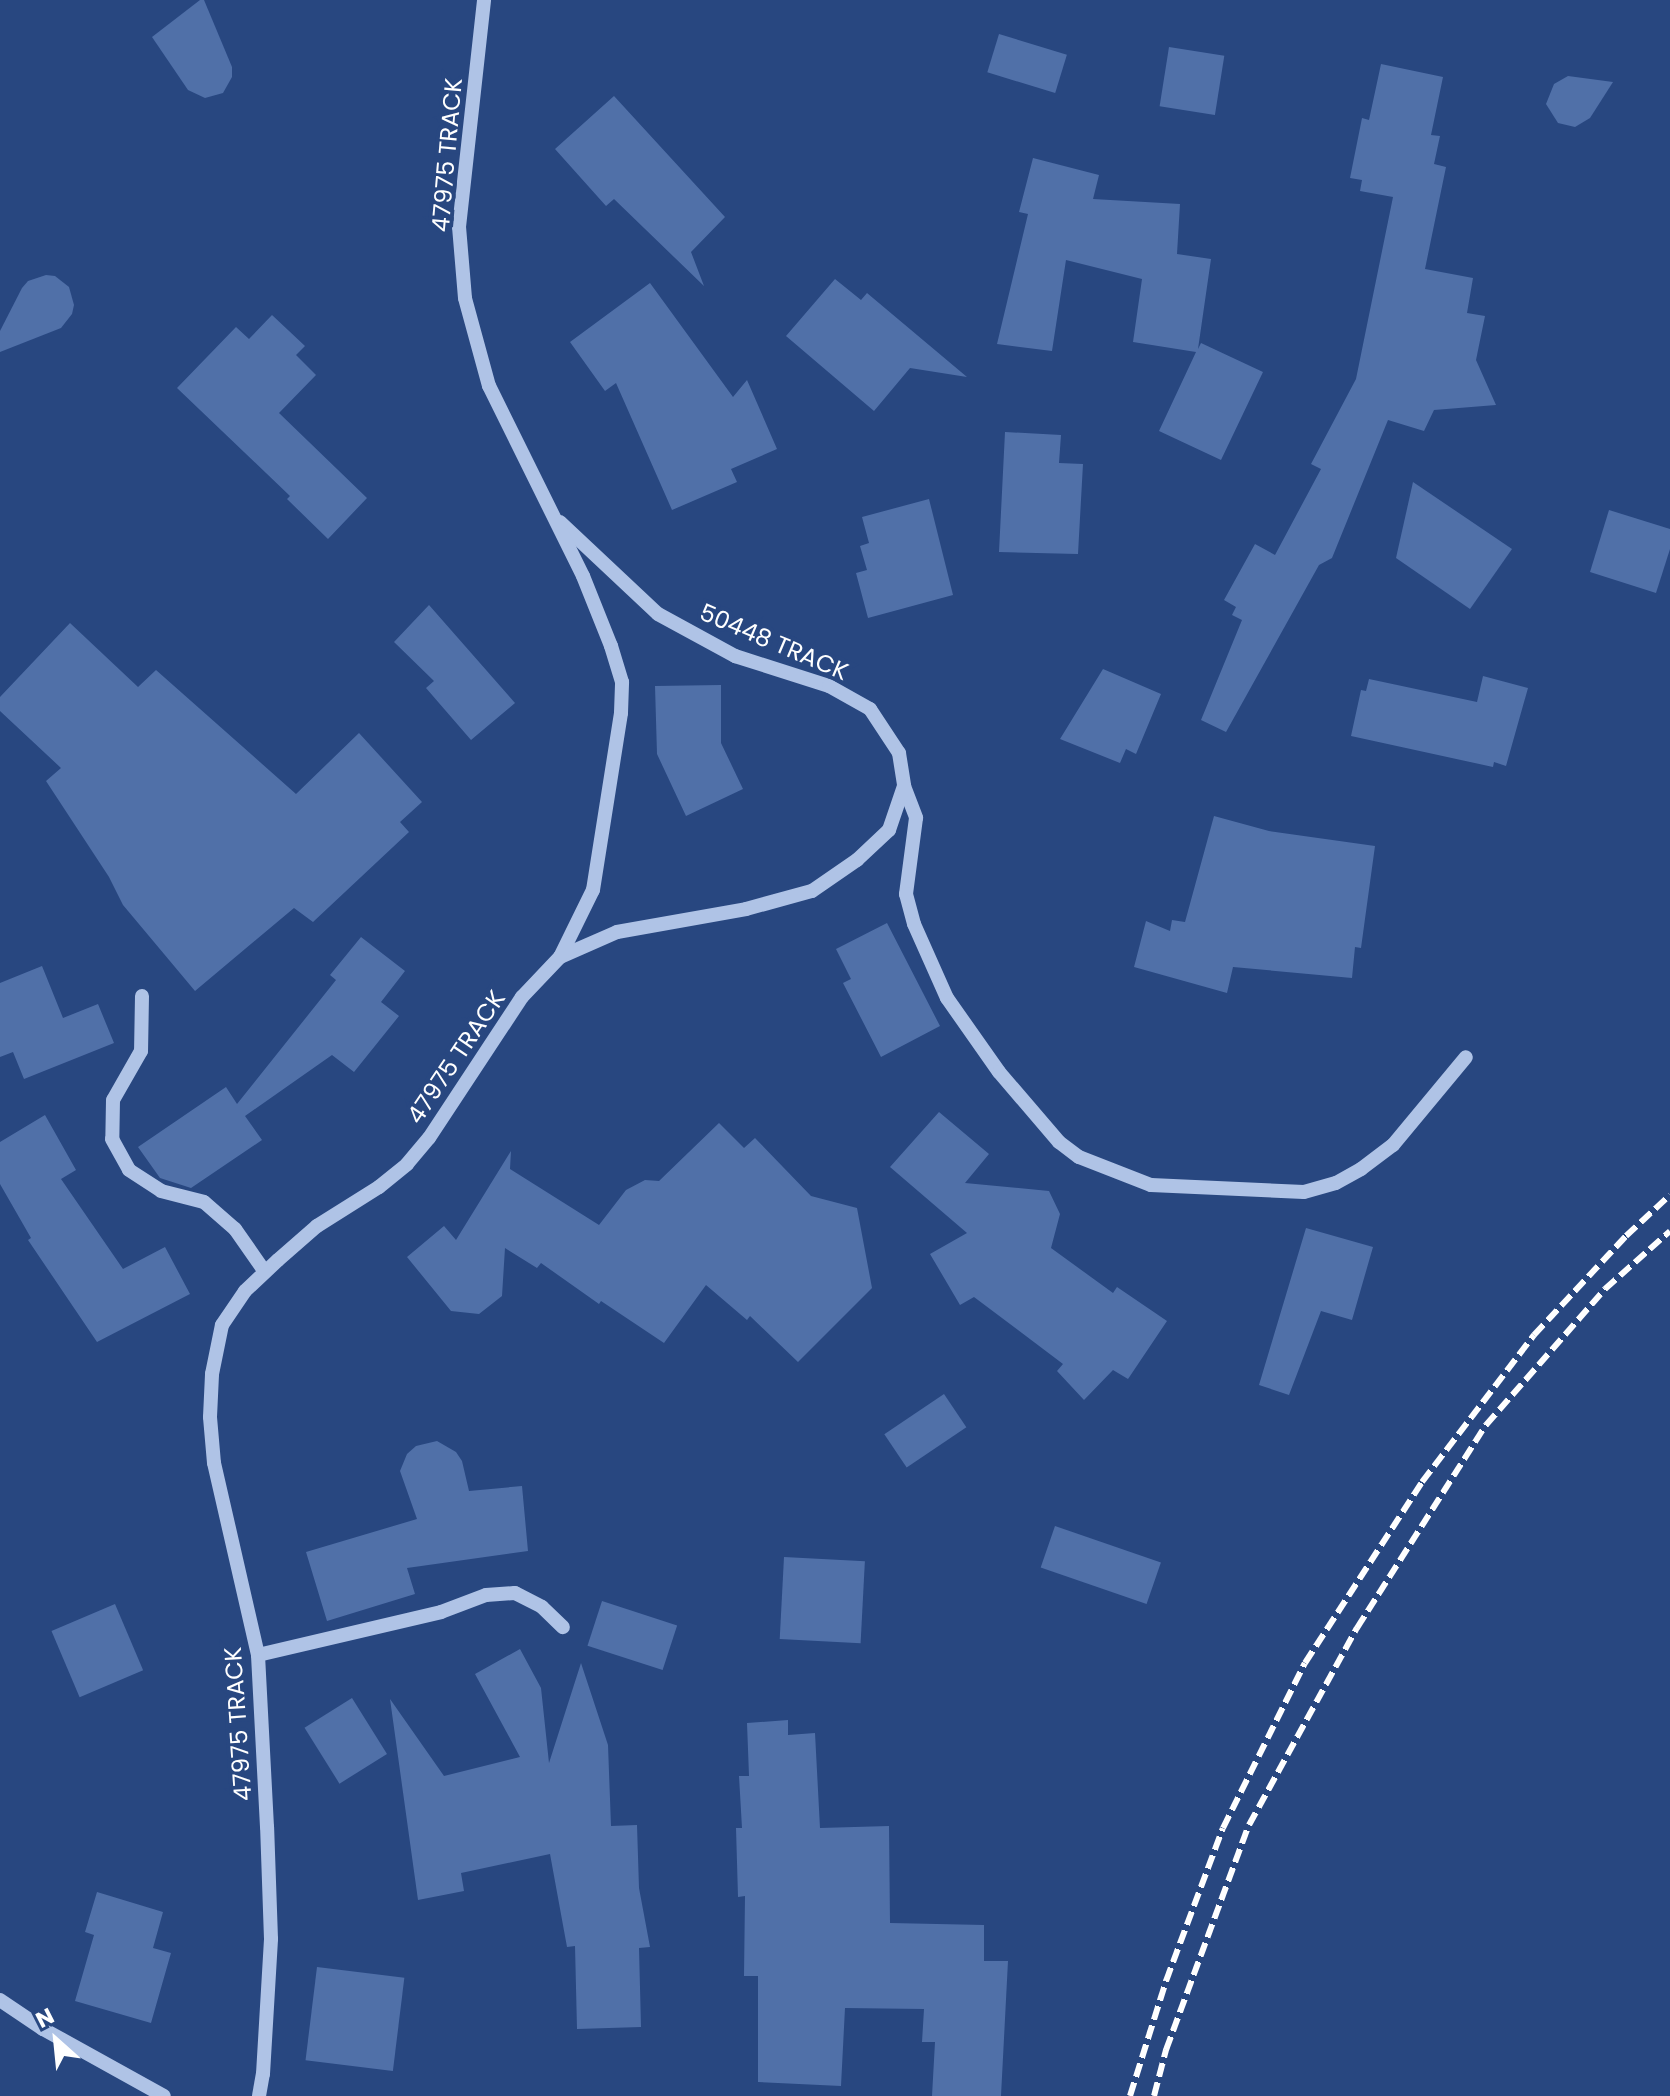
<!DOCTYPE html>
<style>
body{margin:0}
#map{position:relative;width:1670px;height:2096px;overflow:hidden;background:#284780;font-family:Poppins,sans-serif}
div>[style]{position:absolute}
.building>*{inset:0;background:#5070a8;transform-origin:0 0}
.minor>*{height:14px;margin:-7px;padding:0 7px;transform-origin:7px;border-radius:7px;background:#afc3e6}
.rail>*{height:6px;margin-top:-3px;transform-origin:0;background:repeating-linear-gradient(90deg,#fff 0 14px,transparent 0 20px)}
span{translate:-50% -50%;white-space:nowrap;text-align:center;line-height:1.15;-webkit-text-stroke:8px #284780;paint-order:stroke}
.street-label{font-size:24px;color:#fff}
.north{position:absolute;left:16px;top:2000px;width:80px;height:80px;-webkit-text-stroke:6px #284780;paint-order:stroke;rotate:333deg;font-size:22px;font-weight:700;line-height:32px;text-align:center;color:#fff}
.north::after{content:'';display:block;margin:auto;width:28px;height:36px;background:#fff;clip-path:polygon(50% 0,100% 100%,50% 72%,0 100%)}
</style>
<div id="map">
<div class="building">
<div style="clip-path:polygon(200px 0,204px 0,232px 67px,232px 77px,223px 93px,205px 98px,188px 90px,152px 37px)"></div>
<div style="left:999px;top:34px;width:71px;height:40px;rotate:17deg"></div>
<div style="left:1169px;top:47px;width:56px;height:60px;rotate:9deg"></div>
<div style="clip-path:polygon(1381px 64px,1443px 77px,1431px 135px,1440px 136px,1434px 164px,1446px 167px,1425px 269px,1473px 278px,1467px 313px,1485px 316px,1476px 360px,1496px 405px,1434px 410px,1424px 431px,1388px 420px,1332px 558px,1319px 565px,1226px 732px,1201px 720px,1242px 620px,1232px 615px,1236px 607px,1224px 600px,1255px 544px,1275px 555px,1321px 469px,1311px 464px,1356px 379px,1393px 197px,1360px 191px,1362px 180px,1350px 178px,1362px 118px,1369px 120px)"></div>
<div style="clip-path:polygon(1568px 76px,1613px 82px,1590px 118px,1575px 127px,1558px 123px,1546px 104px,1554px 84px)"></div>
<div style="clip-path:polygon(614px 96px,725px 217px,691px 252px,704px 286px,614px 199px,606px 206px,555px 149px)"></div>
<div style="clip-path:polygon(1033px 158px,1099px 175px,1093px 199px,1180px 204px,1177px 254px,1211px 259px,1198px 349px,1201px 343px,1263px 372px,1221px 460px,1159px 431px,1196px 352px,1133px 342px,1142px 279px,1066px 260px,1052px 351px,997px 344px,1028px 214px,1019px 212px)"></div>
<div style="clip-path:polygon(46px 275px,55px 276px,69px 287px,74px 305px,72px 314px,61px 328px,0 352px,0 331px,22px 288px,28px 281px)"></div>
<div style="clip-path:polygon(835px 279px,861px 300px,867px 293px,967px 377px,910px 368px,874px 411px,786px 336px)"></div>
<div style="clip-path:polygon(650px 283px,733px 397px,747px 380px,777px 449px,731px 469px,737px 482px,672px 510px,616px 383px,605px 391px,570px 342px)"></div>
<div style="clip-path:polygon(272px 315px,305px 346px,296px 355px,316px 375px,279px 413px,367px 498px,328px 539px,287px 499px,290px 496px,177px 388px,236px 327px,249px 339px)"></div>
<div style="clip-path:polygon(1005px 432px,1061px 435px,1059px 463px,1083px 464px,1078px 554px,999px 552px)"></div>
<div style="clip-path:polygon(1413px 482px,1512px 549px,1470px 609px,1396px 558px)"></div>
<div style="clip-path:polygon(929px 499px,953px 595px,868px 618px,856px 573px,867px 570px,860px 546px,869px 543px,862px 517px)"></div>
<div style="clip-path:polygon(1609px 510px,1670px 529px,1670px 549px,1656px 593px,1590px 572px)"></div>
<div style="clip-path:polygon(429px 605px,515px 703px,471px 740px,426px 688px,434px 681px,394px 642px)"></div>
<div style="clip-path:polygon(70px 623px,138px 687px,156px 670px,296px 794px,359px 733px,422px 802px,400px 822px,409px 832px,313px 922px,294px 908px,195px 991px,123px 905px,109px 877px,46px 781px,61px 768px,0 711px,0 697px)"></div>
<div style="clip-path:polygon(1103px 669px,1161px 694px,1136px 754px,1126px 749px,1120px 763px,1060px 739px)"></div>
<div style="clip-path:polygon(1483px 676px,1528px 688px,1506px 766px,1494px 762px,1493px 767px,1351px 736px,1361px 690px,1366px 691px,1369px 679px,1477px 702px)"></div>
<div style="clip-path:polygon(721px 685px,721px 743px,743px 789px,686px 816px,657px 754px,655px 686px)"></div>
<div style="clip-path:polygon(1214px 816px,1269px 831px,1375px 846px,1361px 948px,1355px 947px,1352px 978px,1233px 967px,1227px 993px,1134px 967px,1146px 921px,1170px 931px,1172px 920px,1185px 922px)"></div>
<div style="clip-path:polygon(887px 923px,940px 1026px,881px 1057px,843px 983px,851px 979px,836px 949px)"></div>
<div style="clip-path:polygon(361px 937px,405px 971px,381px 1002px,399px 1016px,354px 1072px,332px 1055px,245px 1116px,262px 1140px,191px 1188px,160px 1178px,138px 1147px,226px 1087px,237px 1104px,336px 980px,330px 975px)"></div>
<div style="clip-path:polygon(42px 966px,63px 1018px,98px 1004px,114px 1043px,24px 1079px,13px 1052px,0 1057px,0 983px)"></div>
<div style="clip-path:polygon(939px 1112px,989px 1154px,965px 1183px,1049px 1191px,1060px 1214px,1051px 1248px,1113px 1293px,1117px 1287px,1167px 1321px,1128px 1379px,1113px 1370px,1084px 1400px,1057px 1371px,1063px 1364px,974px 1297px,960px 1305px,930px 1254px,967px 1233px,890px 1167px)"></div>
<div style="clip-path:polygon(45px 1115px,76px 1170px,61px 1179px,123px 1269px,165px 1247px,190px 1294px,97px 1342px,28px 1240px,31px 1238px,0 1184px,0 1142px)"></div>
<div style="clip-path:polygon(719px 1123px,744px 1148px,755px 1138px,811px 1196px,857px 1208px,872px 1288px,798px 1362px,750px 1316px,747px 1320px,706px 1285px,664px 1343px,601px 1301px,599px 1304px,541px 1263px,537px 1268px,505px 1248px,502px 1296px,479px 1314px,451px 1311px,407px 1257px,444px 1226px,456px 1240px,511px 1151px,510px 1169px,599px 1225px,626px 1190px,645px 1180px,659px 1181px)"></div>
<div style="clip-path:polygon(1306px 1228px,1373px 1247px,1352px 1320px,1321px 1311px,1289px 1395px,1259px 1385px)"></div>
<div style="left:944px;top:1394px;width:40px;height:72px;rotate:56deg"></div>
<div style="clip-path:polygon(437px 1441px,456px 1452px,462px 1461px,469px 1491px,522px 1486px,528px 1551px,407px 1568px,415px 1594px,327px 1621px,306px 1552px,417px 1519px,400px 1471px,407px 1454px,416px 1446px)"></div>
<div style="left:1055px;top:1526px;width:112px;height:44px;rotate:19deg"></div>
<div style="left:784px;top:1557px;width:81px;height:82px;rotate:3deg"></div>
<div style="left:602px;top:1601px;width:79px;height:47px;rotate:18deg"></div>
<div style="left:115px;top:1604px;width:72px;height:69px;rotate:67deg"></div>
<div style="clip-path:polygon(520px 1649px,541px 1688px,549px 1763px,581px 1663px,608px 1745px,611px 1826px,637px 1825px,639px 1888px,650px 1947px,639px 1948px,641px 2027px,577px 2029px,575px 1946px,567px 1947px,550px 1854px,461px 1873px,464px 1891px,418px 1900px,390px 1699px,444px 1776px,520px 1757px,475px 1674px)"></div>
<div style="left:352px;top:1698px;width:66px;height:56px;rotate:58deg"></div>
<div style="clip-path:polygon(788px 1720px,788px 1735px,815px 1733px,820px 1828px,889px 1826px,890px 1923px,984px 1925px,984px 1961px,1008px 1961px,1001px 2096px,932px 2096px,935px 2042px,922px 2042px,924px 2009px,845px 2008px,841px 2086px,758px 2082px,758px 1976px,744px 1976px,745px 1896px,738px 1897px,736px 1828px,742px 1828px,739px 1776px,749px 1776px,747px 1723px)"></div>
<div style="clip-path:polygon(97px 1892px,163px 1912px,153px 1948px,171px 1953px,151px 2023px,75px 2001px,94px 1935px,85px 1932px)"></div>
<div style="left:317px;top:1967px;width:88px;height:94px;rotate:7deg"></div>
</div>
<div class="minor">
<div style="left:560px;top:522px;width:134px;rotate:43.2deg"></div>
<div style="left:658px;top:614px;width:88px;rotate:28.6deg"></div>
<div style="left:735px;top:656px;width:99px;rotate:17.7deg"></div>
<div style="left:829px;top:686px;width:47px;rotate:29.3deg"></div>
<div style="left:870px;top:709px;width:53px;rotate:56.6deg"></div>
<div style="left:899px;top:753px;width:33px;rotate:81deg"></div>
<div style="left:904px;top:786px;width:34px;rotate:69deg"></div>
<div style="left:916px;top:818px;width:77px;rotate:97.5deg"></div>
<div style="left:906px;top:894px;width:31px;rotate:75deg"></div>
<div style="left:914px;top:924px;width:81px;rotate:66deg"></div>
<div style="left:947px;top:998px;width:90px;rotate:54.9deg"></div>
<div style="left:999px;top:1072px;width:92px;rotate:49.4deg"></div>
<div style="left:1059px;top:1142px;width:25px;rotate:37deg"></div>
<div style="left:1079px;top:1157px;width:77px;rotate:21.3deg"></div>
<div style="left:1151px;top:1185px;width:153px;rotate:2.6deg"></div>
<div style="left:1304px;top:1192px;width:33px;rotate:-16deg"></div>
<div style="left:1336px;top:1183px;width:29px;rotate:-29deg"></div>
<div style="left:1361px;top:1169px;width:40px;rotate:-37deg"></div>
<div style="left:1393px;top:1145px;width:114px;rotate:-50.3deg"></div>
<div style="left:560px;top:957px;width:62px;rotate:-23.7deg"></div>
<div style="left:617px;top:932px;width:131px;rotate:-10.1deg"></div>
<div style="left:746px;top:909px;width:68px;rotate:-15.3deg"></div>
<div style="left:812px;top:891px;width:55px;rotate:-34.6deg"></div>
<div style="left:857px;top:860px;width:44px;rotate:-43.2deg"></div>
<div style="left:889px;top:830px;width:46px;rotate:-71.2deg"></div>
<div style="left:142px;top:996px;width:55px;rotate:91deg"></div>
<div style="left:141px;top:1051px;width:56px;rotate:119.7deg"></div>
<div style="left:113px;top:1100px;width:39px;rotate:91deg"></div>
<div style="left:112px;top:1139px;width:35px;rotate:61deg"></div>
<div style="left:129px;top:1170px;width:38px;rotate:33deg"></div>
<div style="left:161px;top:1191px;width:44px;rotate:14.3deg"></div>
<div style="left:204px;top:1202px;width:41px;rotate:41.1deg"></div>
<div style="left:235px;top:1229px;width:52px;rotate:55.1deg"></div>
<div style="left:258px;top:1655px;width:188px;rotate:-13.2deg"></div>
<div style="left:441px;top:1612px;width:48px;rotate:-20.7deg"></div>
<div style="left:486px;top:1595px;width:29px;rotate:-4deg"></div>
<div style="left:515px;top:1593px;width:30px;rotate:27deg"></div>
<div style="left:542px;top:1607px;width:29px;rotate:44deg"></div>
<div style="left:0;top:2000px;width:52px;rotate:34deg"></div>
<div style="left:43px;top:2029px;width:138px;rotate:29deg"></div>
<div style="left:259px;top:2096px;width:22px;rotate:-80deg"></div>
<div style="left:263px;top:2074px;width:135px;rotate:-86.6deg"></div>
<div style="left:271px;top:1939px;width:112px;rotate:-92deg"></div>
<div style="left:267px;top:1827px;width:172px;rotate:-93deg"></div>
<div style="left:258px;top:1655px;width:197px;rotate:-102.9deg"></div>
<div style="left:214px;top:1463px;width:46px;rotate:-95deg"></div>
<div style="left:210px;top:1417px;width:43px;rotate:-87.3deg"></div>
<div style="left:212px;top:1374px;width:50px;rotate:-78.5deg"></div>
<div style="left:222px;top:1325px;width:41px;rotate:-55.9deg"></div>
<div style="left:245px;top:1291px;width:45px;rotate:-43.2deg"></div>
<div style="left:278px;top:1260px;width:52px;rotate:-41.1deg"></div>
<div style="left:317px;top:1226px;width:73px;rotate:-32.2deg"></div>
<div style="left:379px;top:1187px;width:36px;rotate:-39deg"></div>
<div style="left:407px;top:1164px;width:34px;rotate:-50deg"></div>
<div style="left:429px;top:1138px;width:169px;rotate:-56.6deg"></div>
<div style="left:522px;top:997px;width:55px;rotate:-46.5deg"></div>
<div style="left:560px;top:957px;width:75px;rotate:-63.8deg"></div>
<div style="left:593px;top:890px;width:179px;rotate:-81deg"></div>
<div style="left:621px;top:713px;width:31px;rotate:-88deg"></div>
<div style="left:622px;top:682px;width:38px;rotate:-107deg"></div>
<div style="left:611px;top:646px;width:75px;rotate:-111.8deg"></div>
<div style="left:583px;top:576px;width:212px;rotate:-116.3deg"></div>
<div style="left:489px;top:386px;width:91px;rotate:-105.3deg"></div>
<div style="left:465px;top:298px;width:71px;rotate:-94.8deg"></div>
<div style="left:459px;top:227px;width:228px;rotate:-83.7deg"></div>
</div>
<div class="rail">
<div style="left:1130px;top:2096px;width:121px;rotate:-72.6deg"></div>
<div style="left:1166px;top:1981px;width:163px;rotate:-69.6deg"></div>
<div style="left:1223px;top:1828px;width:184px;rotate:-63.6deg"></div>
<div style="left:1305px;top:1663px;width:216px;rotate:-57.1deg"></div>
<div style="left:1422px;top:1482px;width:185px;rotate:-52.7deg"></div>
<div style="left:1534px;top:1335px;width:135px;rotate:-47.1deg"></div>
<div style="left:1626px;top:1236px;width:60px;rotate:-43deg"></div>
<div style="left:1154px;top:2096px;width:48px;rotate:-75.4deg"></div>
<div style="left:1166px;top:2050px;width:240px;rotate:-69.8deg"></div>
<div style="left:1249px;top:1825px;width:225px;rotate:-61.3deg"></div>
<div style="left:1357px;top:1628px;width:241px;rotate:-57.6deg"></div>
<div style="left:1486px;top:1425px;width:181px;rotate:-48.8deg"></div>
<div style="left:1605px;top:1289px;width:87px;rotate:-41.7deg"></div>
</div>
<div class="street-label">
<span style="left:447px;top:155px;rotate:-85deg">47975 TRACK</span>
<span style="left:774px;top:642px;rotate:23deg">50448 TRACK</span>
<span style="left:456px;top:1057px;rotate:-56deg">47975 TRACK</span>
<span style="left:238px;top:1724px;rotate:-94deg">47975 TRACK</span>
</div>
<div class="north">N</div>
</div>
